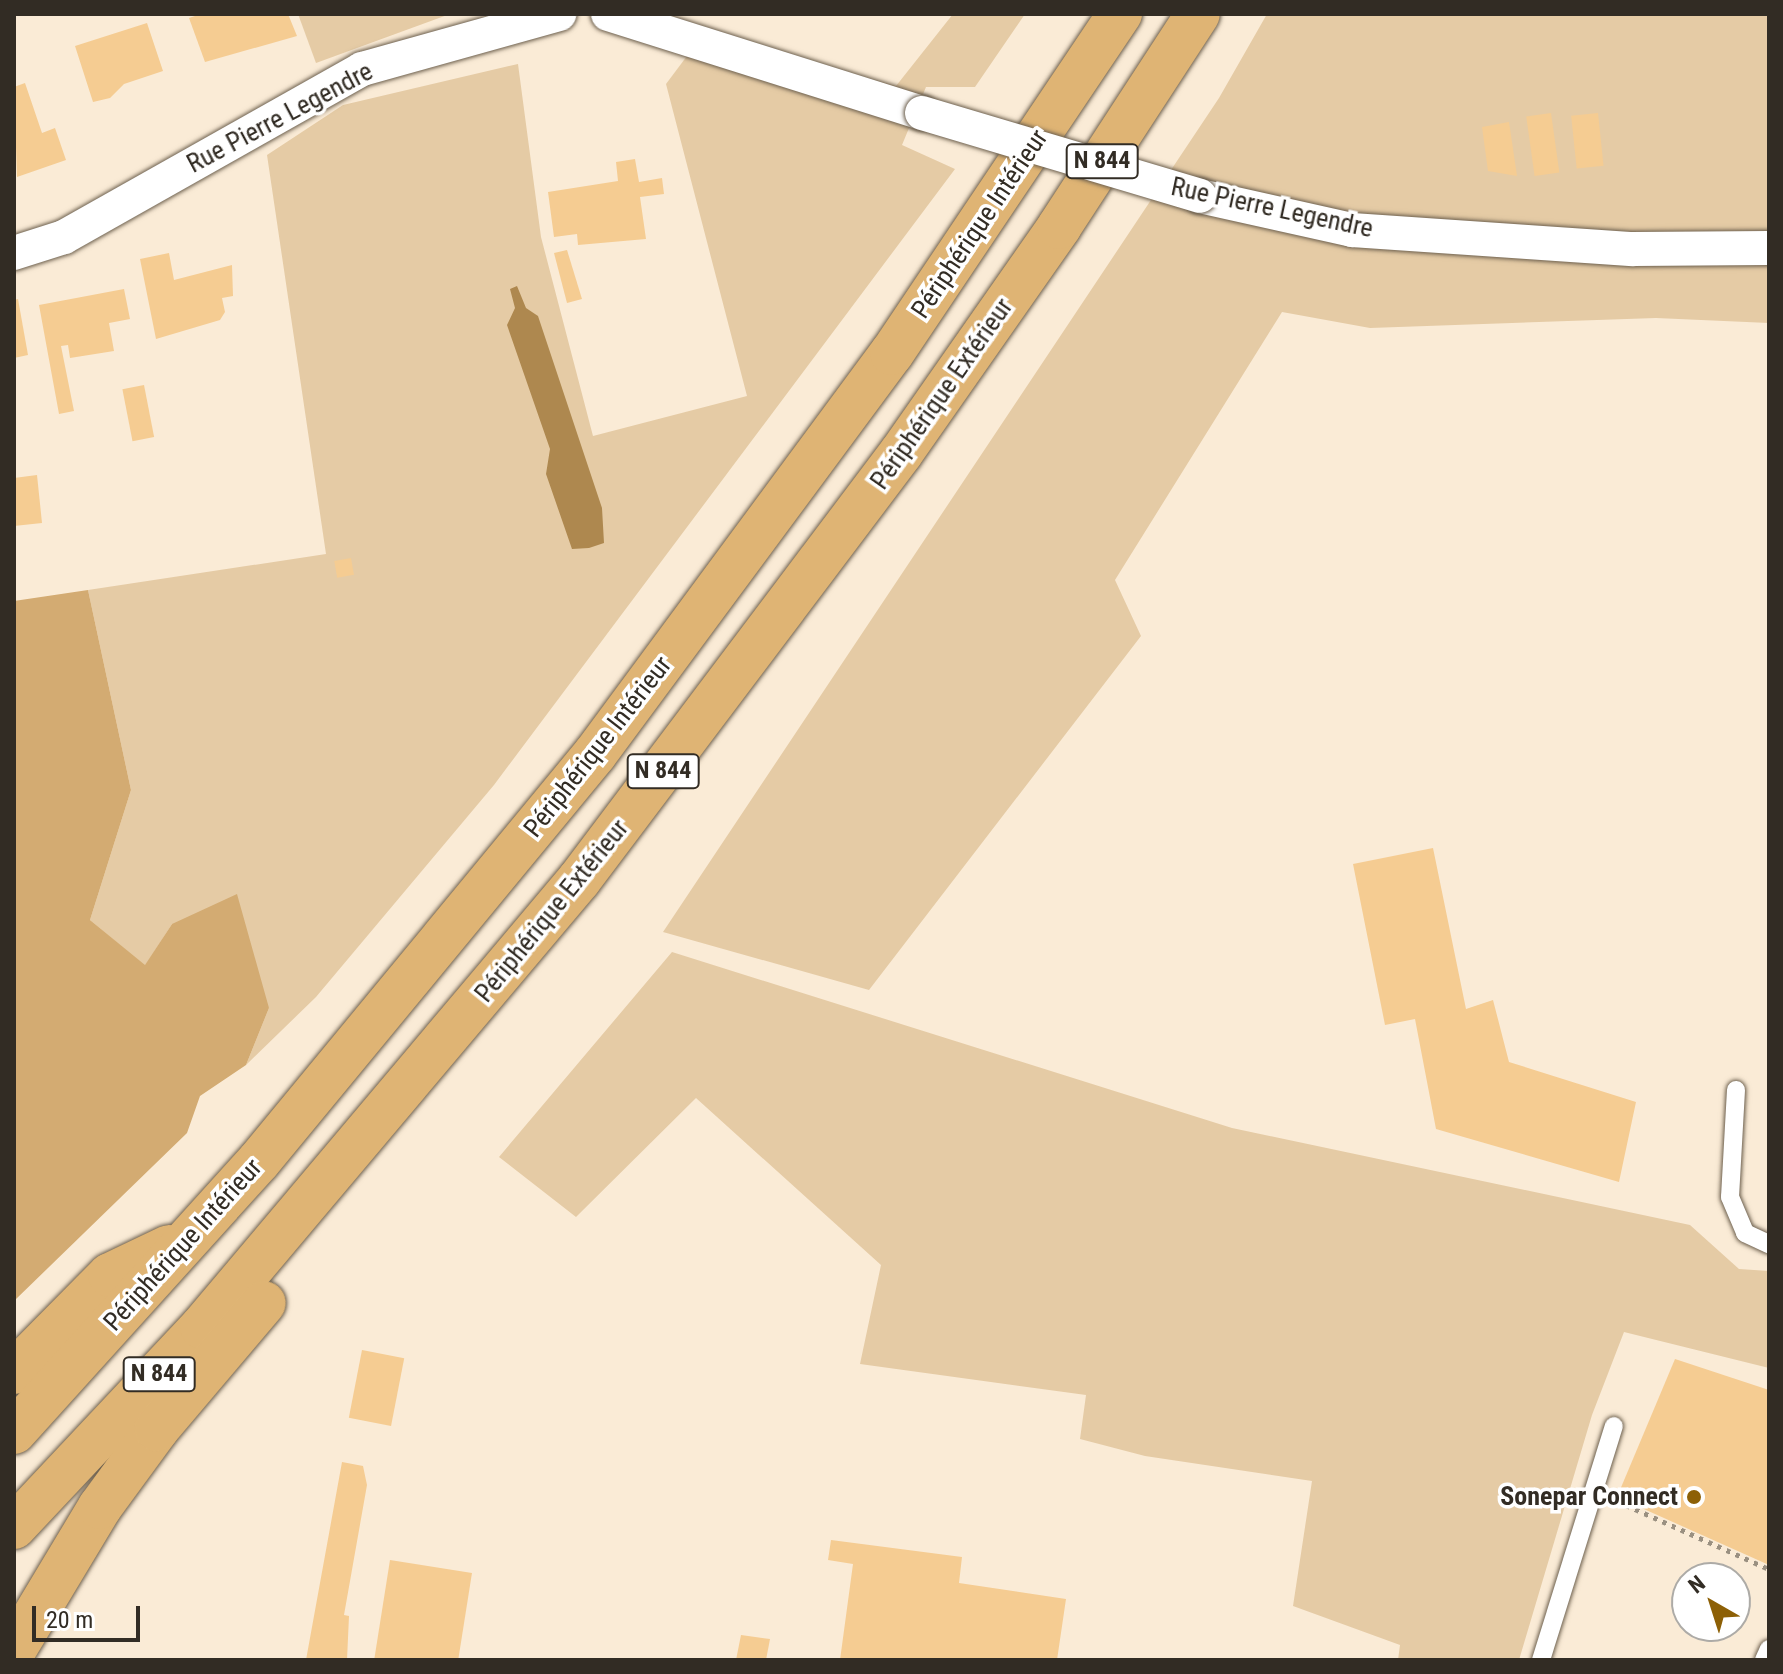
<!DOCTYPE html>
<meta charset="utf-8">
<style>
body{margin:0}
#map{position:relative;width:1783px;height:1674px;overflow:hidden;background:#faebd6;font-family:"Roboto Condensed",sans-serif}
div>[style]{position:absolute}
.green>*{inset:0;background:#e5cba5}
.forest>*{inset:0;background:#d3ab72}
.water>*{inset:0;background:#ae884f}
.building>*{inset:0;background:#f5cc92;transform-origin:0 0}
.path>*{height:5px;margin-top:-2.5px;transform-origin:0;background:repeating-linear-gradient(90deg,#9a9081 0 4px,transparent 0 10px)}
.roads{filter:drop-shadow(0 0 2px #6d604e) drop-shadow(0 0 2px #6d604e)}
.service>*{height:18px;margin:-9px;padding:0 9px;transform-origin:9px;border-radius:9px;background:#fff}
.minor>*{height:34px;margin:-17px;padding:0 17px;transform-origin:17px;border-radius:17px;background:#fff}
.trunk>*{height:44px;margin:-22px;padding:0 22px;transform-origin:22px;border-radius:22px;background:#dfb474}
.bridges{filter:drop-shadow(0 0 2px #6d604e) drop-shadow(0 0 2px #6d604e)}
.minor-bridge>*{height:34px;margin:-17px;padding:0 17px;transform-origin:17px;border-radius:17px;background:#fff}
.dots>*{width:22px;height:22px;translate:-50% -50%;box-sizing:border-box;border:4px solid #fff;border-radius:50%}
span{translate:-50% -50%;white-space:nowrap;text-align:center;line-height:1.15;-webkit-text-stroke:7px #fff;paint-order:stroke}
.shield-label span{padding:2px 6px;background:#fff;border:2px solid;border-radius:6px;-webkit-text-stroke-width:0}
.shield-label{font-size:24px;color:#322c24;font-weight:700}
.street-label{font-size:26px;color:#322c24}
.poi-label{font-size:26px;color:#322c24;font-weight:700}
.right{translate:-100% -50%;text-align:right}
.frame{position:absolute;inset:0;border:16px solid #322c24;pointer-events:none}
.north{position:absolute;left:1671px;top:1562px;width:80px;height:80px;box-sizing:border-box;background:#fff;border:2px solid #adaba7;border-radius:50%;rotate:321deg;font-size:22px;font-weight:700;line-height:32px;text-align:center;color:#322c24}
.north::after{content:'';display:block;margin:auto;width:28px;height:36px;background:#8d6006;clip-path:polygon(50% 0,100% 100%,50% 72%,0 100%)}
.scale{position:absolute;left:32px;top:1606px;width:108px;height:36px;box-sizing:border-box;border:4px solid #322c24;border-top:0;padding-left:10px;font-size:24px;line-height:28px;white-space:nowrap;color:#322c24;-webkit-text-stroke:6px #fff;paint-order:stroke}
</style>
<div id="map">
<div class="green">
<div style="clip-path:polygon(298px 14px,450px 14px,316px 63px)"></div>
<div style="clip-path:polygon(953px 14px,1025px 14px,975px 87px,926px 87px,902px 145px,955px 169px,494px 785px,316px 997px,246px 1065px,269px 1008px,172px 924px,145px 966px,90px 920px,131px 790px,88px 590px,326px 554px,267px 155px,343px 105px,518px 64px,541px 237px,593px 436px,747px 396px,666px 84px,705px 32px,896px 86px)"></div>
<div style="clip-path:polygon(1267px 14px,1769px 14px,1769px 323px,1656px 318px,1370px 328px,1282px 312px,1115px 580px,1141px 636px,869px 990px,663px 932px,1219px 98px)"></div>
<div style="clip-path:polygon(672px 952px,1232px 1128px,1690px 1225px,1739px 1269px,1769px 1271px,1769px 1368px,1624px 1332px,1592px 1415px,1519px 1660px,1398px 1660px,1400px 1645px,1293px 1606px,1312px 1481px,1145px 1456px,1080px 1439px,1086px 1395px,860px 1364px,881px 1265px,696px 1098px,576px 1217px,499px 1157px)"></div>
</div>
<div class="forest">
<div style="clip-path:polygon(88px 590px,131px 790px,90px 920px,145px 965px,172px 924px,237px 894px,269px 1008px,246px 1065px,200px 1096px,187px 1133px,14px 1301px,14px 601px)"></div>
</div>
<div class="water">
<div style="clip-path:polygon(517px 286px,526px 308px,538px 316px,602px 508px,604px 543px,589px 548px,572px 549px,546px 474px,550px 449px,507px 325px,515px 308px,510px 289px)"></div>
</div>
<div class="building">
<div style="clip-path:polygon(201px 14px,288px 14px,297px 36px,205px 62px,189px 18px)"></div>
<div style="clip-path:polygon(147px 23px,163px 71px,124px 84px,110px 98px,93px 102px,75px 46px)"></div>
<div style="clip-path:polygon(25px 83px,42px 133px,55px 128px,66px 160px,17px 177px,14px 87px)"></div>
<div style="left:1551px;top:113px;width:60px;height:25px;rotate:82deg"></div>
<div style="left:1598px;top:113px;width:53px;height:27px;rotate:84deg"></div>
<div style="clip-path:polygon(1509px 122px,1517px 176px,1488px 171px,1482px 127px)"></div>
<div style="clip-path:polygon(635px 159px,639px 182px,662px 178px,664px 194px,640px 197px,646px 239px,578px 245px,577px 234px,554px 237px,548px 192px,618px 181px,616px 162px)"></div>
<div style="clip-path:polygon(567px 250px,582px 299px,567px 303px,554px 253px)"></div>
<div style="clip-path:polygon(169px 253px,174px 280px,232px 265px,233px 296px,222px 298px,225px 312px,220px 320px,156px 339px,140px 259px)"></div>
<div style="clip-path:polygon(124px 289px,130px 319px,109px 323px,114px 351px,70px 358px,68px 345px,61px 346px,74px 411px,59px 414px,39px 305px)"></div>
<div style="clip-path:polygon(18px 299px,28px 355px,14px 358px,14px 300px)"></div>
<div style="left:144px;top:385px;width:53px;height:22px;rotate:79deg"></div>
<div style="clip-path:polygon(37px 475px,42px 523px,14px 526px,14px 478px)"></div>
<div style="left:351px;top:558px;width:17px;height:17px;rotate:80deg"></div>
<div style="clip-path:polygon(1433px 848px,1466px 1009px,1493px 1000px,1509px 1062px,1636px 1102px,1619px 1182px,1436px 1129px,1415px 1019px,1385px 1025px,1353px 864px)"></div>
<div style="left:362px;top:1350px;width:43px;height:69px;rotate:11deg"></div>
<div style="clip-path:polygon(1675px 1359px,1769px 1390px,1769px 1565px,1617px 1497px)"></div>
<div style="clip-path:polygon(342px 1462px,363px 1466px,367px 1485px,344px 1615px,349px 1616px,347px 1660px,306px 1660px)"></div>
<div style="clip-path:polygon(831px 1540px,962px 1557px,959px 1583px,1066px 1599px,1057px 1660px,840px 1660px,853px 1564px,828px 1560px)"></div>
<div style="left:390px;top:1560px;width:83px;height:101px;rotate:9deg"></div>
<div style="clip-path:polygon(741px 1635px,770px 1639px,766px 1660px,736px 1660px)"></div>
</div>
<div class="path">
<div style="left:1617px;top:1501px;width:167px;rotate:24.1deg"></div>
</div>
<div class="roads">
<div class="service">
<div style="left:1736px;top:1090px;width:107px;rotate:93.2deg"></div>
<div style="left:1730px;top:1197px;width:39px;rotate:67deg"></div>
<div style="left:1745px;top:1233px;width:26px;rotate:25deg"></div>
<div style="left:1541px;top:1660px;width:245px;rotate:-72.7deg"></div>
<div style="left:1764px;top:1660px;width:12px;rotate:-66deg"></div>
</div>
<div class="minor">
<div style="left:608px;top:14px;width:329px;rotate:17.5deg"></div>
<div style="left:1200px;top:196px;width:156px;rotate:12.6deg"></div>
<div style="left:1352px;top:230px;width:282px;rotate:3.9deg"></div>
<div style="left:1633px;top:249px;width:136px;rotate:-0.4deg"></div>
<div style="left:14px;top:253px;width:52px;rotate:-17.7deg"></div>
<div style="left:64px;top:237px;width:342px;rotate:-29.4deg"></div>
<div style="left:362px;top:69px;width:205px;rotate:-15.6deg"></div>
</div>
<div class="trunk">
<div style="left:14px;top:1372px;width:136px;rotate:-45.3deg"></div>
<div style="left:110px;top:1275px;width:65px;rotate:-25.4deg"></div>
<div style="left:14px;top:1432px;width:365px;rotate:-47.9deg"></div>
<div style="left:259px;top:1161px;width:528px;rotate:-50.46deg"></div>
<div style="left:595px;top:754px;width:499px;rotate:-53.5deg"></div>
<div style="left:892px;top:353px;width:409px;rotate:-56.1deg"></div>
<div style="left:14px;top:1527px;width:274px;rotate:-46.8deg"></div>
<div style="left:202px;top:1327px;width:585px;rotate:-49.86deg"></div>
<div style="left:579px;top:880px;width:535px;rotate:-52.98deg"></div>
<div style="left:901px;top:453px;width:276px;rotate:-55deg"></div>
<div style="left:1059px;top:227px;width:254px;rotate:-56.9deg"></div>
<div style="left:14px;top:1650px;width:167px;rotate:-59deg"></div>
<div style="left:100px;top:1507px;width:97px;rotate:-53.8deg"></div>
<div style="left:157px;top:1429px;width:165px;rotate:-49.7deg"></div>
</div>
</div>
<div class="bridges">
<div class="minor-bridge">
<div style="left:922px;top:113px;width:290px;rotate:16.6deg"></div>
</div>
</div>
<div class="dots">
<div style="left:1694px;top:1497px;background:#8d6006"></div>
</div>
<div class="shield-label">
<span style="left:1102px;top:161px">N 844</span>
<span style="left:663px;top:771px">N 844</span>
<span style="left:159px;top:1374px">N 844</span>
</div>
<div class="street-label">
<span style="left:280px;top:118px;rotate:-28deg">Rue Pierre Legendre</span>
<span style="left:1272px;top:208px;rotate:12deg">Rue Pierre Legendre</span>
<span style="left:980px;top:224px;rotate:-56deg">Périphérique Intérieur</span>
<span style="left:942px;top:394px;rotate:-55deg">Périphérique Extérieur</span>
<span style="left:598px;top:747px;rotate:-52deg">Périphérique Intérieur</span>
<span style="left:552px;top:911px;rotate:-51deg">Périphérique Extérieur</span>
<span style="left:183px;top:1245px;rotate:-48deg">Périphérique Intérieur</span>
</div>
<div class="poi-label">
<span class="right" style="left:1678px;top:1497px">Sonepar Connect</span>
</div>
<div class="frame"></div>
<div class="north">N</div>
<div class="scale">20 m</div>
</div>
